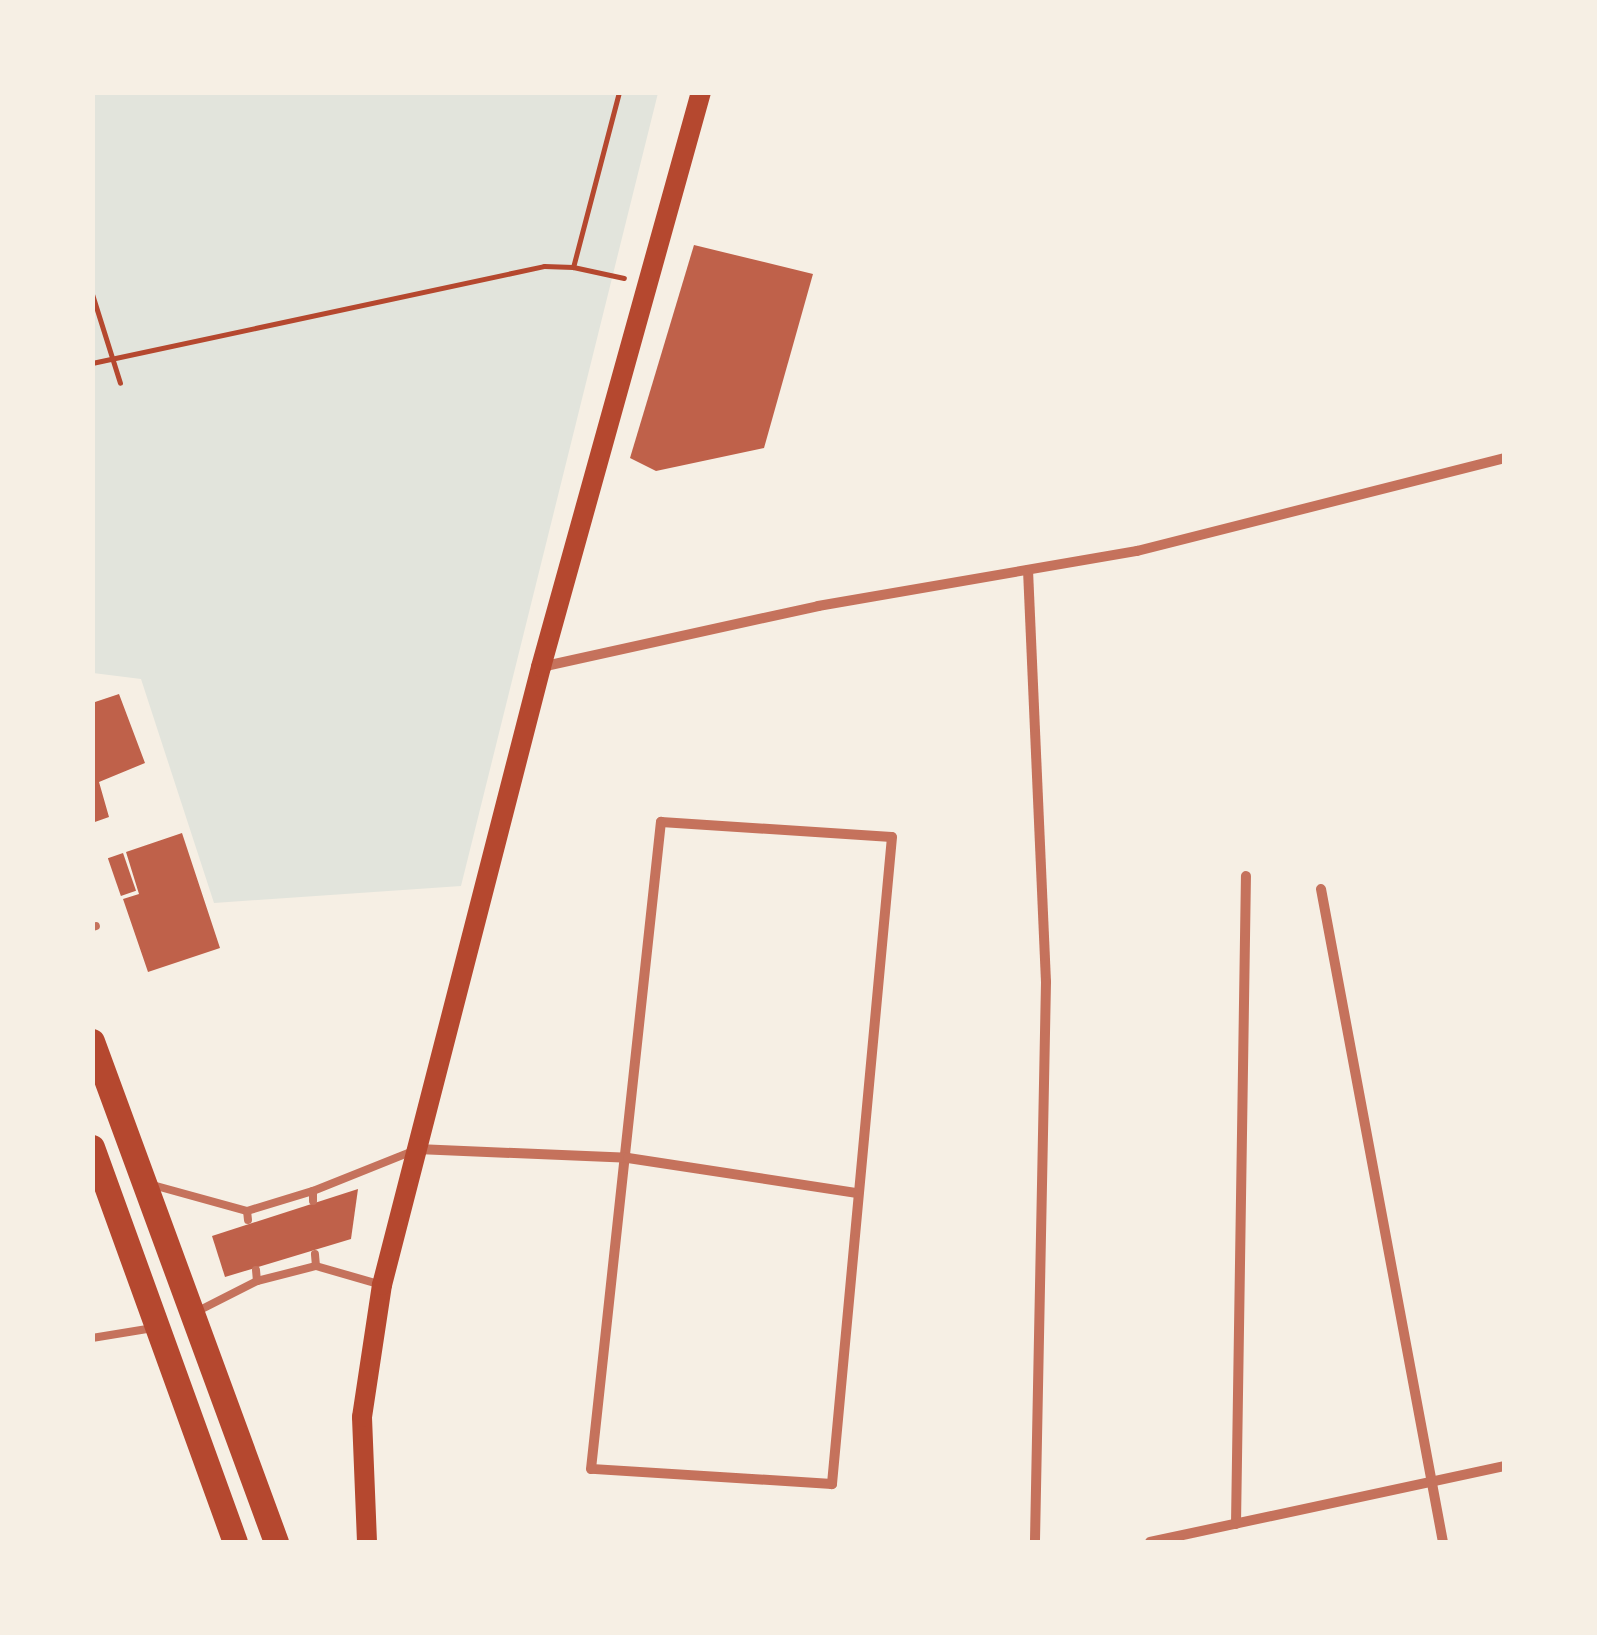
<!DOCTYPE html>
<style>
body{margin:0}
#map{position:relative;width:1597px;height:1635px;overflow:hidden;background:#f6efe4;font-family:"Roboto Serif",serif}
div>[style]{position:absolute}
.green>*{inset:0;background:#e2e4dc}
.building>*{inset:0;background:#bf614a;transform-origin:0 0}
.path>*{height:5px;margin:-2.5px;padding:0 2.5px;transform-origin:2.5px;border-radius:2.5px;background:#b5482f}
.service>*{height:8px;margin:-4px;padding:0 4px;transform-origin:4px;border-radius:4px;background:#c5725c}
.minor>*{height:10px;margin:-5px;padding:0 5px;transform-origin:5px;border-radius:5px;background:#c5725c}
.secondary>*{height:20px;margin:-10px;padding:0 10px;transform-origin:10px;border-radius:10px;background:#b5482f}
.trunk>*{height:25px;margin:-12.5px;padding:0 12.5px;transform-origin:12.5px;border-radius:12.5px;background:#b5482f}
span{translate:-50% -50%;white-space:nowrap;text-align:center;line-height:1.15;-webkit-text-stroke:9px #f6efe4;paint-order:stroke}
.frame{position:absolute;inset:0;border:95px solid #f6efe4;pointer-events:none}
</style>
<div id="map">
<div class="green">
<div style="clip-path:polygon(93px 93px,658px 93px,461px 886px,214px 903px,141px 679px,93px 673px)"></div>
</div>
<div class="building">
<div style="clip-path:polygon(694px 245px,813px 274px,764px 448px,656px 471px,630px 458px)"></div>
<div style="clip-path:polygon(119px 694px,145px 763px,99px 782px,109px 817px,92px 823px,92px 703px)"></div>
<div style="clip-path:polygon(182px 833px,220px 948px,148px 972px,123px 899px,139px 894px,126px 852px)"></div>
<div style="left:123px;top:853px;width:40px;height:16px;rotate:71deg"></div>
<div style="clip-path:polygon(358px 1189px,351px 1239px,225px 1277px,212px 1236px)"></div>
</div>
<div class="path">
<div style="left:619px;top:92px;width:181px;rotate:104.7deg"></div>
<div style="left:573px;top:267px;width:52px;rotate:12.2deg"></div>
<div style="left:92px;top:294px;width:93px;rotate:72.5deg"></div>
<div style="left:92px;top:363px;width:462px;rotate:-12.1deg"></div>
<div style="left:544px;top:266px;width:29px;rotate:2deg"></div>
</div>
<div class="service">
<div style="left:92px;top:927px;width:4px;rotate:-14deg"></div>
<div style="left:149px;top:1184px;width:102px;rotate:15.4deg"></div>
<div style="left:313px;top:1191px;width:108px;rotate:-21.8deg"></div>
<div style="left:248px;top:1220px;width:9px;rotate:-96deg"></div>
<div style="left:247px;top:1211px;width:69px;rotate:-16.9deg"></div>
<div style="left:313px;top:1191px;width:10px;rotate:90deg"></div>
<div style="left:316px;top:1266px;width:69px;rotate:16.1deg"></div>
<div style="left:256px;top:1270px;width:11px;rotate:85deg"></div>
<div style="left:257px;top:1281px;width:61px;rotate:-14.3deg"></div>
<div style="left:316px;top:1266px;width:12px;rotate:-95deg"></div>
<div style="left:194px;top:1313px;width:71px;rotate:-26.9deg"></div>
<div style="left:92px;top:1338px;width:62px;rotate:-9.3deg"></div>
</div>
<div class="minor">
<div style="left:1028px;top:570px;width:412px;rotate:87.5deg"></div>
<div style="left:1046px;top:982px;width:560px;rotate:91.13deg"></div>
<div style="left:541px;top:667px;width:284px;rotate:-12.4deg"></div>
<div style="left:818px;top:606px;width:324px;rotate:-9.8deg"></div>
<div style="left:1137px;top:551px;width:379px;rotate:-14.2deg"></div>
<div style="left:661px;top:822px;width:231px;rotate:3.7deg"></div>
<div style="left:892px;top:837px;width:650px;rotate:95.3deg"></div>
<div style="left:832px;top:1484px;width:241px;rotate:-176.4deg"></div>
<div style="left:591px;top:1469px;width:651px;rotate:-83.83deg"></div>
<div style="left:1321px;top:889px;width:664px;rotate:79.42deg"></div>
<div style="left:417px;top:1149px;width:211px;rotate:2.4deg"></div>
<div style="left:628px;top:1158px;width:232px;rotate:8.7deg"></div>
<div style="left:1236px;top:1524px;width:648px;rotate:-89.12deg"></div>
<div style="left:1150px;top:1542px;width:362px;rotate:-12.1deg"></div>
</div>
<div class="secondary">
<div style="left:367px;top:1542px;width:125px;rotate:-92.3deg"></div>
<div style="left:362px;top:1417px;width:134px;rotate:-81.4deg"></div>
<div style="left:382px;top:1285px;width:638px;rotate:-75.57deg"></div>
<div style="left:541px;top:667px;width:597px;rotate:-74.45deg"></div>
</div>
<div class="trunk">
<div style="left:92px;top:1041px;width:534px;rotate:69.83deg"></div>
<div style="left:92px;top:1147px;width:420px;rotate:70.1deg"></div>
</div>
<div class="frame"></div>
</div>
